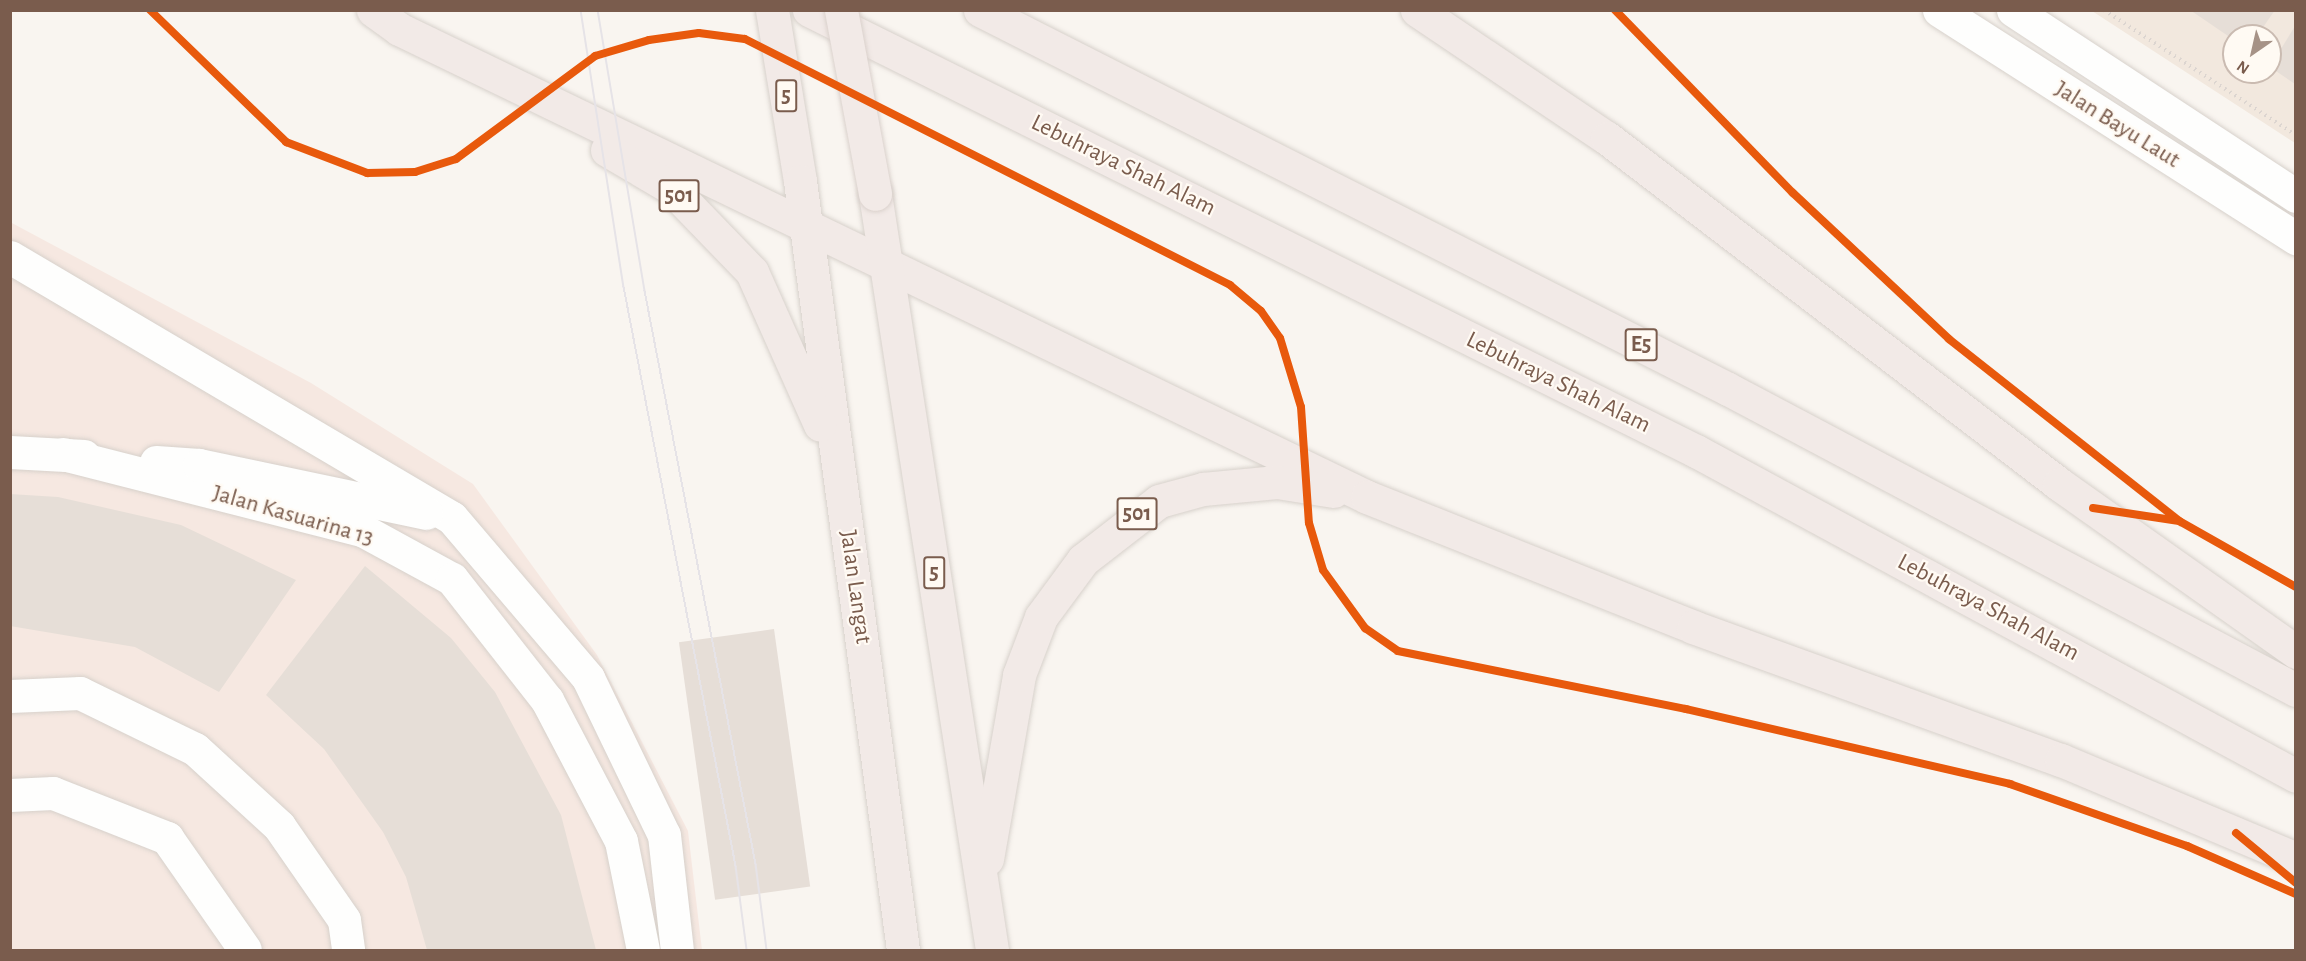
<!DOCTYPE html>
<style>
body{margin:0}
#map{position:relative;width:2306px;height:961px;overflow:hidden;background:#f9f5f0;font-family:"Alegreya Sans",sans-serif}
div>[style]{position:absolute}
.residential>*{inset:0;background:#f2e8de}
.commercial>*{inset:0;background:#f6e8e1}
.building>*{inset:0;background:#e6ded7;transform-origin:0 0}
.path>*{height:4px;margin-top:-2px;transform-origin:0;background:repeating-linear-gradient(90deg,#dcd5d0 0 1.5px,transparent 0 6px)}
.roads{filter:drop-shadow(0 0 2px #d7d1cb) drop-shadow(0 0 2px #d7d1cb)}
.minor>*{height:33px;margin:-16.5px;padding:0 16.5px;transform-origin:16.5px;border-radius:16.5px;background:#fefefd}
.highway>*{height:33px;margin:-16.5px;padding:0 16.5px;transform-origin:16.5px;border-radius:16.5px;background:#f2eae7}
.tram>*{height:1.5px;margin:-0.75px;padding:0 0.75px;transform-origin:0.75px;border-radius:0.75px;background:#e6e3e7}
.bridges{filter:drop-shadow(0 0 2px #dad1cc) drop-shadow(0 0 2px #dad1cc)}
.highway-bridge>*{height:33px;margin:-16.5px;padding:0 16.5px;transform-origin:16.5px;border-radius:16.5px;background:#f2eae7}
.cycleway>*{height:8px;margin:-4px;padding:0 4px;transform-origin:4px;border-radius:4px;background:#e8590c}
span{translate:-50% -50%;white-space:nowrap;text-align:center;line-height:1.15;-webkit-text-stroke:4.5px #fffaf3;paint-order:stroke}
.shield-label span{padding:2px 4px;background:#fffaf3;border:2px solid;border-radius:4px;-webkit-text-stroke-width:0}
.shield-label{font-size:22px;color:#7a5c4d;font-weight:700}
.street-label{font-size:24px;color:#7a5c4d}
.frame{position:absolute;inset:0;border:12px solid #7a5c4d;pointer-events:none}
.north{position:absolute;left:2222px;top:24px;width:60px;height:60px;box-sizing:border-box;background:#fffaf3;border:2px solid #cabbb1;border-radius:50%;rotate:214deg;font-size:16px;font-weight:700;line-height:24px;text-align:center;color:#7a5c4d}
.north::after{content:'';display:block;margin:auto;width:21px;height:27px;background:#a69286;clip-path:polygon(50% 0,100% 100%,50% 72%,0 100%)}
</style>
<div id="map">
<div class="residential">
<div style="clip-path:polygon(evenodd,2092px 11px,2295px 11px,2295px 143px,2092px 11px,2234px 36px,2270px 36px,2270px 72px,2234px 72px,2234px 36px)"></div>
</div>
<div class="commercial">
<div style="clip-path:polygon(10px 222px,311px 383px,473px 484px,597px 655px,688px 831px,702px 950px,11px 950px)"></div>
</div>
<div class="building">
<div style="clip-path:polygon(2190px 10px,2275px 10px,2257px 36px,2234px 40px)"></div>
<div style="clip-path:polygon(2295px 26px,2295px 84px,2270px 67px)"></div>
<div style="clip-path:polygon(10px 494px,58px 497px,181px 525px,296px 580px,219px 692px,135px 647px,10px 626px)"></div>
<div style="clip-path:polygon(365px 566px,451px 638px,495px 692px,561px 815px,596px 950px,427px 950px,406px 877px,383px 832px,324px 749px,266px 695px)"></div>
<div style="left:774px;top:629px;width:260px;height:96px;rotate:82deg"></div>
</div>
<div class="path">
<div style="left:2104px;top:10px;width:229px;rotate:33.1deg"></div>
</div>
<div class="roads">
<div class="minor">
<div style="left:1939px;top:10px;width:424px;rotate:32.6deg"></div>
<div style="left:2013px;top:10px;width:339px;rotate:33.3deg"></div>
<div style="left:10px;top:257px;width:513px;rotate:30.56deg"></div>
<div style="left:452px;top:518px;width:210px;rotate:49.6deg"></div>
<div style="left:588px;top:678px;width:174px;rotate:64.2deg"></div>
<div style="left:664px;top:835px;width:116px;rotate:83.6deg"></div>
<div style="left:10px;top:452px;width:74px;rotate:3.1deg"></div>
<div style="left:63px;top:454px;width:311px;rotate:14.3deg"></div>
<div style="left:364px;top:531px;width:100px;rotate:28.6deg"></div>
<div style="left:452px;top:579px;width:154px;rotate:51.9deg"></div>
<div style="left:547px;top:700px;width:159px;rotate:62.3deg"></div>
<div style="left:621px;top:841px;width:111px;rotate:78.6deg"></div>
<div style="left:156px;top:462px;width:43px;rotate:4deg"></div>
<div style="left:199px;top:465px;width:232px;rotate:11.9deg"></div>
<div style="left:10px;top:696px;width:70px;rotate:-2.5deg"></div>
<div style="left:80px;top:693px;width:128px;rotate:26deg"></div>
<div style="left:195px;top:749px;width:114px;rotate:42.5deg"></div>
<div style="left:279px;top:826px;width:114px;rotate:55.3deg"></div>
<div style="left:344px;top:920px;width:30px;rotate:82deg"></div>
<div style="left:10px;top:795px;width:43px;rotate:-2.7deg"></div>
<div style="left:53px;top:793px;width:123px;rotate:21.5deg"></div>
<div style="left:167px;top:838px;width:136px;rotate:55.1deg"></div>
</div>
<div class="highway">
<div style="left:373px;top:10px;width:32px;rotate:36deg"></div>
<div style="left:399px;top:29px;width:1075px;rotate:25.8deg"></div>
<div style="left:1367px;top:497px;width:351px;rotate:21.7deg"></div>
<div style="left:1693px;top:627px;width:391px;rotate:19.9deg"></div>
<div style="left:2061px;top:760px;width:255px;rotate:22.8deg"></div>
<div style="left:772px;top:10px;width:173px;rotate:80.7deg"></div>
<div style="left:800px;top:181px;width:776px;rotate:82.37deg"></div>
<div style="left:809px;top:10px;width:991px;rotate:26.44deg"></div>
<div style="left:1696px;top:451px;width:682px;rotate:28.44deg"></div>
<div style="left:980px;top:10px;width:839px;rotate:26.87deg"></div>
<div style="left:1728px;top:389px;width:643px;rotate:27.92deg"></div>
<div style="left:1417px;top:10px;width:229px;rotate:34deg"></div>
<div style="left:1607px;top:138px;width:569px;rotate:37.43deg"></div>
<div style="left:2059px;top:484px;width:291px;rotate:35.3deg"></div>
<div style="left:607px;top:150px;width:73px;rotate:30.4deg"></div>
<div style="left:670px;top:187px;width:118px;rotate:46deg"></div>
<div style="left:752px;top:272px;width:167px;rotate:66deg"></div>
<div style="left:875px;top:194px;width:765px;rotate:81.2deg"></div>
<div style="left:987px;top:859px;width:187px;rotate:-80.1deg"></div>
<div style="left:1019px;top:675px;width:62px;rotate:-69.2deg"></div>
<div style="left:1041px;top:617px;width:71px;rotate:-53.6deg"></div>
<div style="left:1083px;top:560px;width:96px;rotate:-37.8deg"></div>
<div style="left:1159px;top:501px;width:46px;rotate:-15.3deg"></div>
<div style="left:1203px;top:489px;width:74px;rotate:-5.4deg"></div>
<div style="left:1277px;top:482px;width:57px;rotate:9.1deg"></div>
</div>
</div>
<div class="tram">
<div style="left:581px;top:10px;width:280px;rotate:81.2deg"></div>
<div style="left:624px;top:287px;width:590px;rotate:79.05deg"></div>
<div style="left:736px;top:866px;width:85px;rotate:82.5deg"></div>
<div style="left:598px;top:10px;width:285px;rotate:80.5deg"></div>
<div style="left:645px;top:291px;width:584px;rotate:79.04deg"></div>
<div style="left:756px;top:864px;width:87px;rotate:82.7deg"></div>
</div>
<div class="bridges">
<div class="highway-bridge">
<div style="left:841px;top:10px;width:187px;rotate:79.5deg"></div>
</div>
</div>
<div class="cycleway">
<div style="left:150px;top:10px;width:190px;rotate:44.1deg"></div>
<div style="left:286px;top:142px;width:87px;rotate:20.9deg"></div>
<div style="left:367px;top:173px;width:48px;rotate:-1.2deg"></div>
<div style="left:415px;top:172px;width:43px;rotate:-17.6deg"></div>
<div style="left:456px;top:159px;width:173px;rotate:-36.5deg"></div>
<div style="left:595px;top:56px;width:56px;rotate:-16.5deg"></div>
<div style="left:649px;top:40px;width:50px;rotate:-8deg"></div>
<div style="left:699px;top:33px;width:46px;rotate:7.4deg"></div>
<div style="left:745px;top:39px;width:544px;rotate:26.89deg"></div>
<div style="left:1230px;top:285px;width:40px;rotate:40deg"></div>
<div style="left:1261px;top:311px;width:33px;rotate:55deg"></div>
<div style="left:1280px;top:338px;width:72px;rotate:73.1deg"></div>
<div style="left:1301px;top:407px;width:116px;rotate:86.1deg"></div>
<div style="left:1309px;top:523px;width:49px;rotate:73.4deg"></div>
<div style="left:1323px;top:570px;width:72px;rotate:54.1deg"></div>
<div style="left:1365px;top:628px;width:40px;rotate:34.9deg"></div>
<div style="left:1398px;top:651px;width:294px;rotate:11.4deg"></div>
<div style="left:1686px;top:709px;width:333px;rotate:13deg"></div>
<div style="left:2010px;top:784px;width:188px;rotate:19.3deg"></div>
<div style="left:2187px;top:846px;width:119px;rotate:23.8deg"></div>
<div style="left:1615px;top:10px;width:255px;rotate:45.8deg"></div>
<div style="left:1793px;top:193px;width:214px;rotate:43.1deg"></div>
<div style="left:1949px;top:339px;width:295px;rotate:38.3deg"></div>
<div style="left:2181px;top:522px;width:132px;rotate:29.5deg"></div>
<div style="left:2093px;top:508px;width:87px;rotate:8.6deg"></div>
<div style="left:2236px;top:833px;width:78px;rotate:39.8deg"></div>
</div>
<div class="shield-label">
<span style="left:786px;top:96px">5</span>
<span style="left:679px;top:196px">501</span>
<span style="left:1641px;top:345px">E5</span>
<span style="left:1137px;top:514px">501</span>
<span style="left:934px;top:573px">5</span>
</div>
<div class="street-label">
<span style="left:2117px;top:125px;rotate:32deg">Jalan Bayu Laut</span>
<span style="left:1123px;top:166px;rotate:26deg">Lebuhraya Shah Alam</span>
<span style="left:1558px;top:383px;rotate:26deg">Lebuhraya Shah Alam</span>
<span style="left:293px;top:516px;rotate:16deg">Jalan Kasuarina 13</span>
<span style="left:855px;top:587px;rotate:82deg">Jalan Langat</span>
<span style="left:1988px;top:608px;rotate:28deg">Lebuhraya Shah Alam</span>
</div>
<div class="frame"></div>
<div class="north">N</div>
</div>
